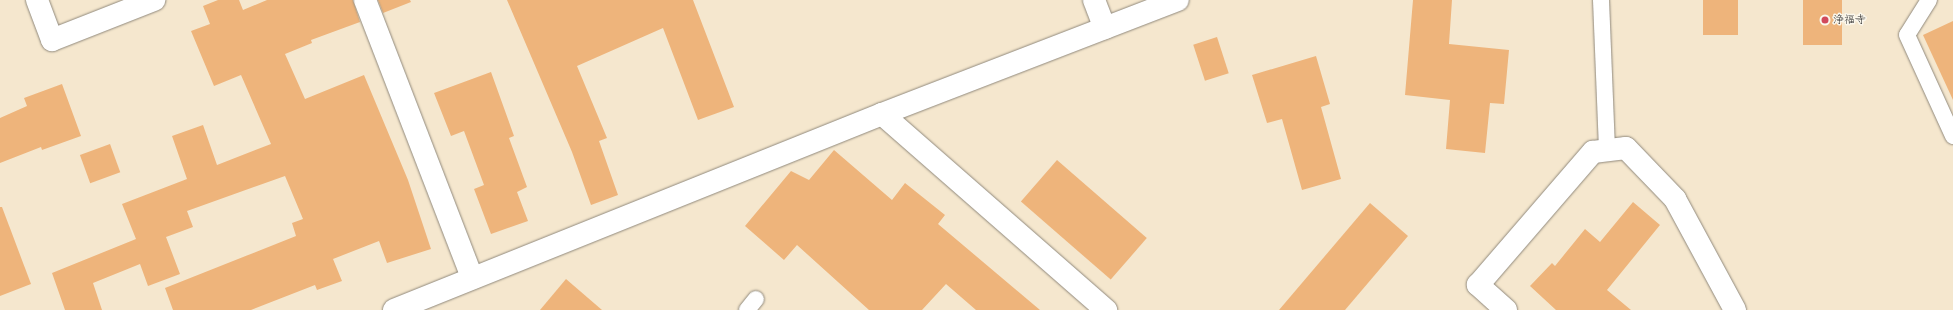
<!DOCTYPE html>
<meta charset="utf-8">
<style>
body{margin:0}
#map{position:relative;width:1953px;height:310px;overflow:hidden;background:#f5e7ce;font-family:Kalam,"Klee One",sans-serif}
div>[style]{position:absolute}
.building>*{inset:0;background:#eeb47b;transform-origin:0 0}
.roads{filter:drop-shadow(0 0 1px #90897c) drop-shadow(0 0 1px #90897c)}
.lane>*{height:16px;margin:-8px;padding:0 8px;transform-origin:8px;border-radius:8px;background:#fff}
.street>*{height:22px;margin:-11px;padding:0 11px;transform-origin:11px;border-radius:11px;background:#fff}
.secondary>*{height:22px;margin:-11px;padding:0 11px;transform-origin:11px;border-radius:11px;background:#fff}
.dots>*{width:11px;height:11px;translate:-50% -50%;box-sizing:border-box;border:2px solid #fbf7ec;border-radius:50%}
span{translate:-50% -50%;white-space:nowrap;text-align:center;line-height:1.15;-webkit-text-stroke:3px #fbf7ec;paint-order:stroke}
.poi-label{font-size:11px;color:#2b2b2b}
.left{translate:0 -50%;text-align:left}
</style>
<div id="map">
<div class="building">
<div style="clip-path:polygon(218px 0,239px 0,243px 10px,267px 0,353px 0,360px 22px,311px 40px,312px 43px,285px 54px,305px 99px,364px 75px,408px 180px,431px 249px,387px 263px,379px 241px,333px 259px,342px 281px,317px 290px,315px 285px,251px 310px,173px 310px,165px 288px,296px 236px,292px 223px,303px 219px,285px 176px,187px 211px,193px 227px,166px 237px,180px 274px,148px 286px,140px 264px,93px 283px,102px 310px,65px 310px,52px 273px,136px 239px,122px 204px,187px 179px,172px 136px,203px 125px,217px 165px,271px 144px,241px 75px,214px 86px,191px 31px,210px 24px,203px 6px)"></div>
<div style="clip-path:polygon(378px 0,410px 0,411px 2px,383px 13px)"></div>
<div style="clip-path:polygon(507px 0,693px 0,734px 107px,698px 120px,663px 28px,577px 66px,607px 138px,599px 141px,618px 195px,591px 205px,572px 152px)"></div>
<div style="clip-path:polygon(1413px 0,1452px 0,1449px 44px,1509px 50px,1504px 104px,1490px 103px,1485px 153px,1446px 149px,1450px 100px,1405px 95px)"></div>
<div style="left:1703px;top:0;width:35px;height:35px"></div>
<div style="left:1803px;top:0;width:39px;height:45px"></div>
<div style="clip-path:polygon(1953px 21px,1953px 100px,1923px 35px)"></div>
<div style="left:1217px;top:37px;width:38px;height:25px;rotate:72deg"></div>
<div style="clip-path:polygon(1316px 56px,1330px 104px,1321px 107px,1341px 179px,1302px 190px,1282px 119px,1267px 123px,1252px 75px)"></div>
<div style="clip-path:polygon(491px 72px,514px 136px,509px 138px,527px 187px,517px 192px,528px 221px,491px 234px,474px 189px,484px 185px,464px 131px,451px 136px,434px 93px)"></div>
<div style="clip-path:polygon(62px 84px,81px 136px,42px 150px,41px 147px,0 163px,0 118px,27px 106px,24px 98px)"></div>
<div style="left:110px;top:144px;width:30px;height:32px;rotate:70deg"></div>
<div style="clip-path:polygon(834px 150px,892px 200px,905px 183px,945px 215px,938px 224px,1040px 310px,976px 310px,946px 284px,922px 310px,869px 310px,797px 245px,784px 260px,745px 226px,791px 171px,809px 180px)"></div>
<div style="left:1057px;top:160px;width:119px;height:55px;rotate:41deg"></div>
<div style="clip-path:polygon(1633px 202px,1660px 225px,1607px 290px,1631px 310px,1556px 310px,1530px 286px,1552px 263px,1555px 266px,1585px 229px,1600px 242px)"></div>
<div style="clip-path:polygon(1370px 203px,1408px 236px,1345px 310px,1279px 310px)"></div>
<div style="clip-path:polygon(0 207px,2px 207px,31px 284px,0 296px)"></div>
<div style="clip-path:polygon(566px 279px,602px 310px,540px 310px)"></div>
</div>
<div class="roads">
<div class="lane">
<div style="left:1601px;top:0;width:150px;rotate:87.7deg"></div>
<div style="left:1929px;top:0;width:41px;rotate:122.2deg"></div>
<div style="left:1907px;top:35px;width:111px;rotate:65.5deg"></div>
<div style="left:747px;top:310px;width:14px;rotate:-51deg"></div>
</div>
<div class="street">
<div style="left:37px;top:0;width:43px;rotate:69.4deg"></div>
<div style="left:52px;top:40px;width:110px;rotate:-21.4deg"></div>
<div style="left:365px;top:0;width:298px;rotate:68.9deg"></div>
<div style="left:1094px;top:0;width:30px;rotate:69deg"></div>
<div style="left:882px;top:114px;width:298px;rotate:41.2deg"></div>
<div style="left:1506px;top:310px;width:38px;rotate:-138deg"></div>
<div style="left:1478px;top:285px;width:176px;rotate:-49.2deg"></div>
<div style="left:1593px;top:152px;width:33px;rotate:-7deg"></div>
<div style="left:1626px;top:148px;width:71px;rotate:46.1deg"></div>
<div style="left:1675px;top:199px;width:126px;rotate:61.6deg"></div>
</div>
<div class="secondary">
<div style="left:394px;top:310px;width:526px;rotate:-21.88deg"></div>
<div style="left:882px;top:114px;width:317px;rotate:-21.1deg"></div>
</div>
</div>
<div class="dots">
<div style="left:1825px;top:20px;background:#d1495b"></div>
</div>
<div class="poi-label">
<span class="left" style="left:1833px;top:20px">浄福寺</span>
</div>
</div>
